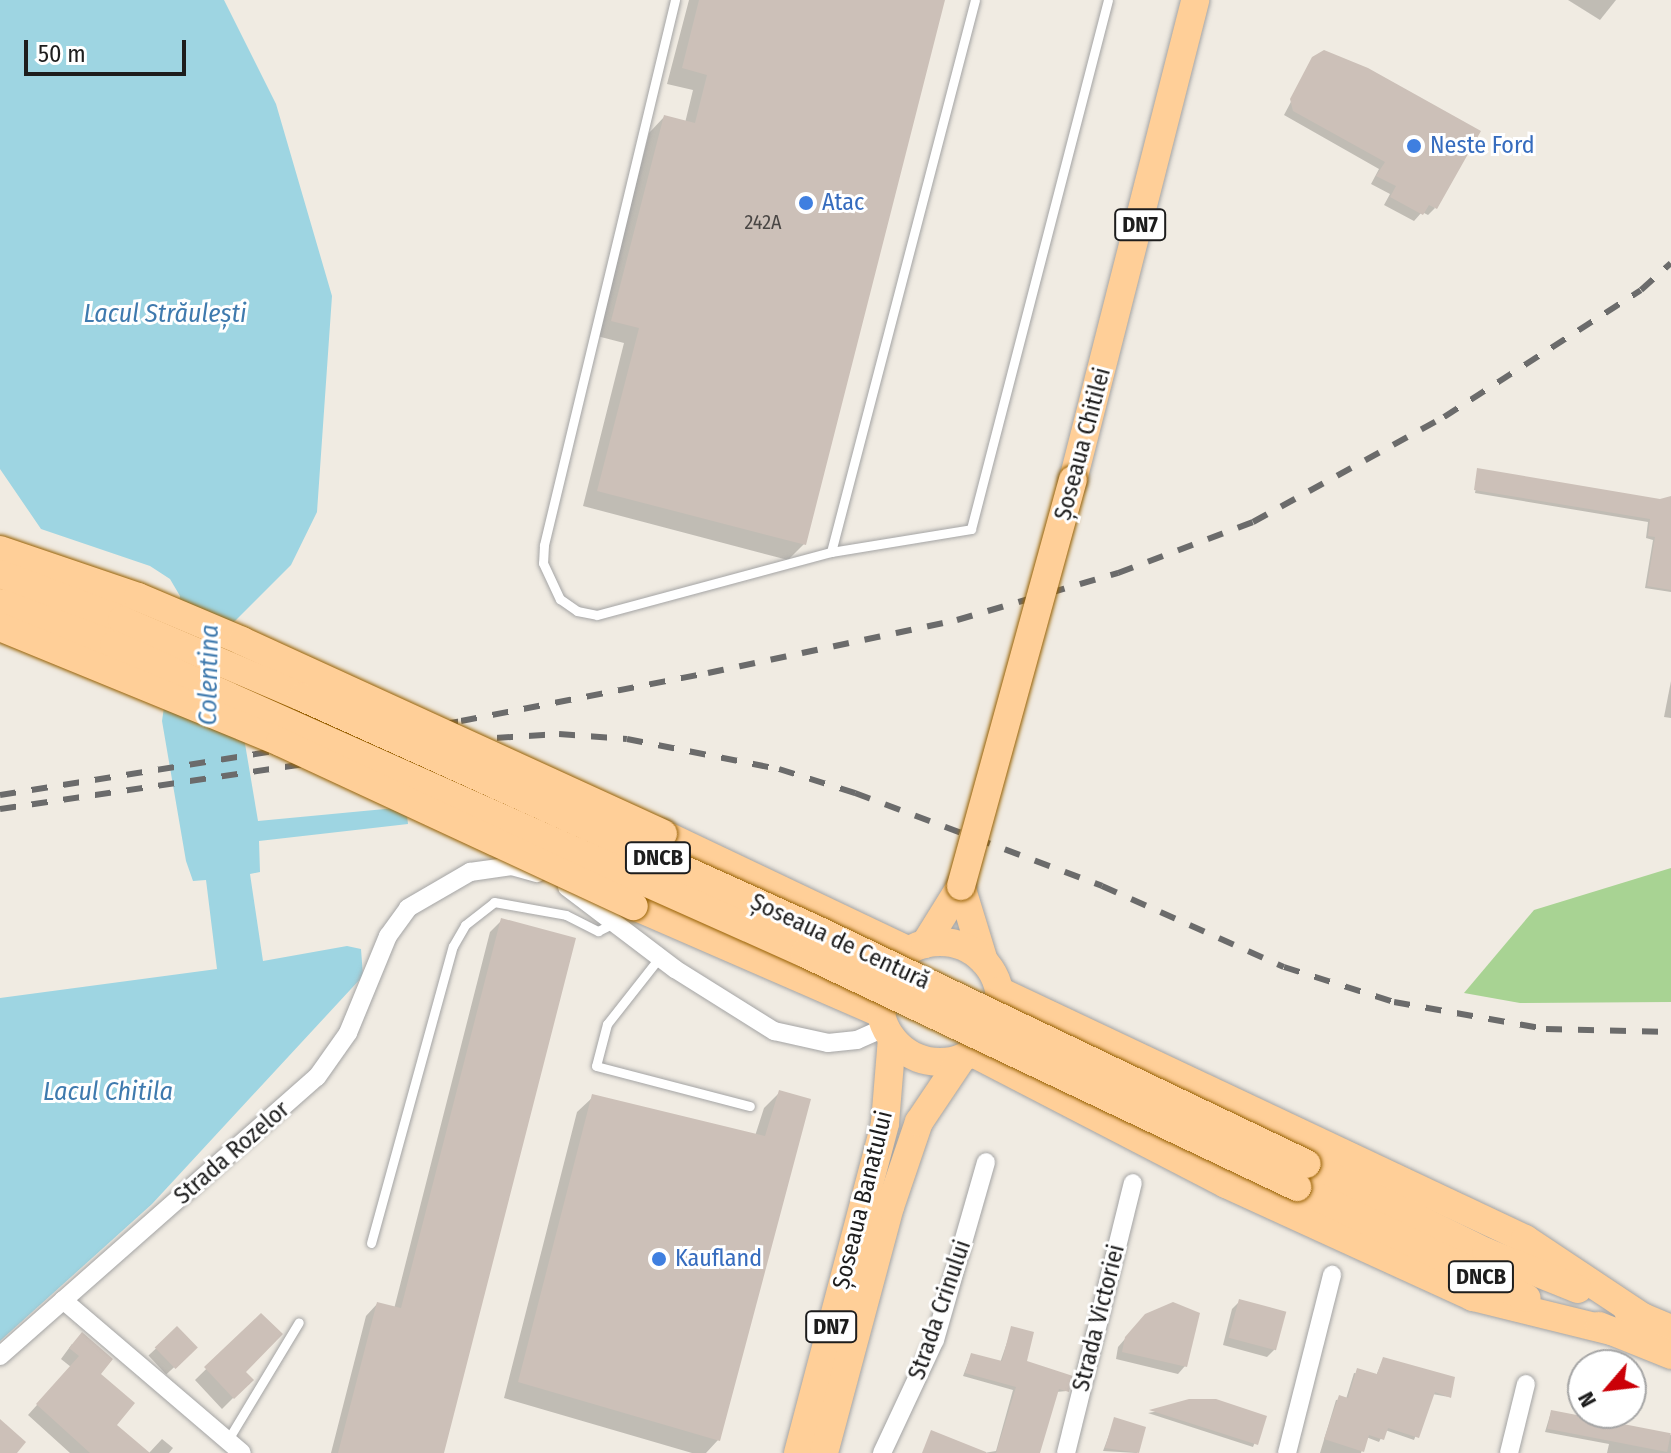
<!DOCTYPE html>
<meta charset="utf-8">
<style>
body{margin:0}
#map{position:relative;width:1671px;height:1453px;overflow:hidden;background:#f0ebe2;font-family:"Fira Sans Condensed",sans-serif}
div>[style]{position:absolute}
.forest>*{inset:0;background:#a8d393}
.water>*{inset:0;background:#9ed5e2}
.shadow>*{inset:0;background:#0003;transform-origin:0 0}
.building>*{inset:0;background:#ccc0b8;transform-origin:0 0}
.roads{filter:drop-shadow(0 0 2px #a4a4a4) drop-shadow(0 0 2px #a4a4a4)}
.service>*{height:9px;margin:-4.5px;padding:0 4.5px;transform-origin:4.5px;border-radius:4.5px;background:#fff}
.minor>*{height:18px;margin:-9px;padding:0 9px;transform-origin:9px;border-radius:9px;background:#fff}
.primary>*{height:28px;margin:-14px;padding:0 14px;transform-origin:14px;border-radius:14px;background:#ffcf98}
.primary>.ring{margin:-14px;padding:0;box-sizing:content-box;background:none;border:28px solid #ffcf98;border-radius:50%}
.rail>*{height:6px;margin-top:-3px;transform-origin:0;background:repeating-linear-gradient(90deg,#6b6b6b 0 16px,transparent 0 32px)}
.bridges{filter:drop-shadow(0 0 2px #976000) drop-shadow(0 0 2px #976000)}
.primary-bridge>*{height:28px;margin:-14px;padding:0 14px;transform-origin:14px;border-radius:14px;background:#ffcf98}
.dots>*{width:22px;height:22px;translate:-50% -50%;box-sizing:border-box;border:4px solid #fff;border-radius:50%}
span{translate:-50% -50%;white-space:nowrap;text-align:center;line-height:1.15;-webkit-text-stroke:6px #fff;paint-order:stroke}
.number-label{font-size:20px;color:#494644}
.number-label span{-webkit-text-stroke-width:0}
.shield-label span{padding:2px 6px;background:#fff;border:2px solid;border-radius:6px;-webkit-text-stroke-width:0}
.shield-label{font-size:22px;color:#1d1d1d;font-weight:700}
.shop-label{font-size:24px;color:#366cbe}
.left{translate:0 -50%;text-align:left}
.street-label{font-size:24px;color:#1d1d1d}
.water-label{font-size:26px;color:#3f7aae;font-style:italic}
.north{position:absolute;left:1567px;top:1349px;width:80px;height:80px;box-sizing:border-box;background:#fff;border:2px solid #a5a5a5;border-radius:50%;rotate:242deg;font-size:22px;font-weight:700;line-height:32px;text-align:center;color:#1d1d1d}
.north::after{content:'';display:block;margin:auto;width:28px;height:36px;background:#cb0007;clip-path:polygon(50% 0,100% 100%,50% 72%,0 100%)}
.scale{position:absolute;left:24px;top:40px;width:162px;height:36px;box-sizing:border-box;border:4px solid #1d1d1d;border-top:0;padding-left:10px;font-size:24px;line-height:28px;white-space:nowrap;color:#1d1d1d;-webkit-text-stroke:6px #fff;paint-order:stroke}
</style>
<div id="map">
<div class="forest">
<div style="clip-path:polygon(1671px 868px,1671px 1002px,1520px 1003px,1464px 993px,1534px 910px)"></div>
</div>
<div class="water">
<div style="clip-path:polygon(0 0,224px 0,276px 104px,332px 296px,317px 512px,291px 565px,232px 624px,239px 708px,258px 821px,406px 807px,408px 824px,259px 841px,260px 872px,250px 874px,263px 961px,347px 946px,361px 949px,363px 976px,152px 1204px,0 1341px,0 998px,217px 969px,206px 880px,193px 881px,186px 861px,162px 721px,180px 596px,170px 579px,150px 566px,41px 529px,0 469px)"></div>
</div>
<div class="shadow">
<div style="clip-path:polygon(689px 0,943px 0,804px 544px,788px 560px,583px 506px,624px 343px,597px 336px,649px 133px,664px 117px,685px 123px,693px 90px,667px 84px)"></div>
<div style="clip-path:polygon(1568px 0,1616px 0,1600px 20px)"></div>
<div style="clip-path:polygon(1312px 62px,1435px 208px,1428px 215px,1422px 212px,1414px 221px,1384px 205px,1390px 194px,1371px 184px,1379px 169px,1284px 115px)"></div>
<div style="clip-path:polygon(1479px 471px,1671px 503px,1671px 592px,1645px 588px,1653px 540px,1646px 538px,1648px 522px,1475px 493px)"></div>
<div style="clip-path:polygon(1671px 681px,1671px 718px,1664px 717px)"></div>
<div style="clip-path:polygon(502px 920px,442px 1453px,331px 1453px,366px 1316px,377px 1304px,394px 1309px,490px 932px)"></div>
<div style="clip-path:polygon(779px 1093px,718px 1440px,706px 1453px,692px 1453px,504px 1398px,577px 1112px,593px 1097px,755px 1136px,764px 1108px)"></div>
<div style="clip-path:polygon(1239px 1302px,1275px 1349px,1267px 1357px,1223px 1345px,1232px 1309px)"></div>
<div style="clip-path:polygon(261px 1315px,243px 1372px,251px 1380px,222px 1409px,195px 1380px)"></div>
<div style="clip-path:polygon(1138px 1324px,1185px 1366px,1178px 1374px,1116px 1359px,1118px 1347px)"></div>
<div style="clip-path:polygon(1012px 1328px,1025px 1362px,1067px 1391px,1056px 1392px,1039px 1453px,984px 1453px,996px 1451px,1013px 1390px,963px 1376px,971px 1355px,1000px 1363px)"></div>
<div style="left:177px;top:1329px;width:26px;height:39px;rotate:47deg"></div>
<div style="clip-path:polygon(72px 1344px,98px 1374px,114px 1425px,147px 1453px,70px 1453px,28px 1415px,71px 1367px,61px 1359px)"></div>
<div style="clip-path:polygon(1383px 1359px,1449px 1397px,1432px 1394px,1414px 1440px,1385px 1430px,1379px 1442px,1366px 1437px,1361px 1453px,1320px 1453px,1336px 1400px,1346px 1399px,1354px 1373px,1376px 1376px)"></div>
<div style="clip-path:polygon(1216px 1401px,1265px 1417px,1253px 1447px,1148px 1413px)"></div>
<div style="clip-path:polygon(1551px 1412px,1671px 1435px,1671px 1453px,1607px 1453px,1609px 1444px,1545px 1432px)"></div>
<div style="clip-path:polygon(1115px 1419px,1144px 1428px,1137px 1453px,1103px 1451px)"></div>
<div style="clip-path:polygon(162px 1439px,173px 1448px,169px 1453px,149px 1453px)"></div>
</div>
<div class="building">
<div style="clip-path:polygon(699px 0,945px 0,806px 545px,597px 491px,639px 328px,611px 321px,664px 115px,695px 123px,707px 75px,682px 68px)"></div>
<div style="clip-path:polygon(1324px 50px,1368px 68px,1481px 131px,1437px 209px,1429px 205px,1423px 215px,1390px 197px,1396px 186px,1376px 176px,1385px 162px,1293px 111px,1290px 99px,1312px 57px)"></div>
<div style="clip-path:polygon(1477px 468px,1660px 499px,1671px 496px,1671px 590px,1647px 586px,1655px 537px,1648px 536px,1650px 519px,1474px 490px)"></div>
<div style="clip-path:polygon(501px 918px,576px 938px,444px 1453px,338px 1453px,377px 1302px,401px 1308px)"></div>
<div style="clip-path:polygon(779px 1090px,811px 1099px,720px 1441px,518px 1382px,592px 1094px,765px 1136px)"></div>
<div style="left:1239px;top:1299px;width:49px;height:40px;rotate:15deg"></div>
<div style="clip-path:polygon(1173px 1302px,1200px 1313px,1187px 1367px,1122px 1352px,1125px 1337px,1145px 1314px)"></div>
<div style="clip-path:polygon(261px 1313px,283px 1334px,246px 1372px,254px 1380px,234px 1399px,204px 1367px)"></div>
<div style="left:177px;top:1326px;width:30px;height:31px;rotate:46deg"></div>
<div style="clip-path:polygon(1011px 1326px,1034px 1332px,1027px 1361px,1073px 1376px,1069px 1392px,1059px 1389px,1040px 1453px,996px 1453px,1016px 1387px,965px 1373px,971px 1353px,1002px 1361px)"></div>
<div style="clip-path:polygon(82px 1332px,113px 1359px,101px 1374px,135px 1403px,117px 1425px,150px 1453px,90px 1453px,36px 1404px,79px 1356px,69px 1348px)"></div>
<div style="clip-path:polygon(1383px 1357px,1455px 1377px,1451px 1398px,1435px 1392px,1419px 1438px,1388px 1428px,1384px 1440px,1369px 1435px,1364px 1452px,1324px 1439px,1339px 1395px,1348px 1398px,1357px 1368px,1377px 1374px)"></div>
<div style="clip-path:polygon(1189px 1399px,1216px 1399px,1267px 1416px,1258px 1445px,1149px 1410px)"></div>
<div style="left:1551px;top:1410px;width:122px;height:19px;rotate:11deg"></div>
<div style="clip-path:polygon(1114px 1417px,1146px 1427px,1139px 1453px,1105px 1448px)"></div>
<div style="clip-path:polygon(0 1419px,26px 1442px,17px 1453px,0 1453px)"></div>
<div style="clip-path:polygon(931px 1430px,986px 1452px,986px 1453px,922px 1453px)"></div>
</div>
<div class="roads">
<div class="service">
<div style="left:675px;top:0;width:561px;rotate:103.52deg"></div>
<div style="left:544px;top:545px;width:18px;rotate:93deg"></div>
<div style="left:543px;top:563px;width:40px;rotate:65deg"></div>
<div style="left:560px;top:599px;width:21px;rotate:35deg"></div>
<div style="left:577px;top:611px;width:20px;rotate:11deg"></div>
<div style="left:597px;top:615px;width:242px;rotate:-15.1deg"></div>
<div style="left:831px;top:552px;width:142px;rotate:-9.3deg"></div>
<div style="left:971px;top:529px;width:546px;rotate:-75.48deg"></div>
<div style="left:831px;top:552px;width:570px;rotate:-75.38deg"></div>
<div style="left:659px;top:958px;width:84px;rotate:128.2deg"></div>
<div style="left:607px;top:1024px;width:43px;rotate:104.7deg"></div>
<div style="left:596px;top:1066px;width:159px;rotate:14.6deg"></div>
<div style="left:371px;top:1243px;width:308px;rotate:-74.6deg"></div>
<div style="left:453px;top:946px;width:24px;rotate:-60deg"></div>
<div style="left:465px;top:925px;width:37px;rotate:-38deg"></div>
<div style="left:494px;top:902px;width:73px;rotate:10.2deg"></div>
<div style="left:566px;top:915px;width:36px;rotate:27deg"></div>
<div style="left:598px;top:931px;width:20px;rotate:-27deg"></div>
<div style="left:229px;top:1438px;width:135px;rotate:-58.9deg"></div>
</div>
<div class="minor">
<div style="left:567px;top:887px;width:136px;rotate:37.2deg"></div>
<div style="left:675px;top:969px;width:117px;rotate:32.1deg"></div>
<div style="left:774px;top:1031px;width:55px;rotate:12.5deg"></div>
<div style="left:828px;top:1043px;width:29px;rotate:-6deg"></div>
<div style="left:857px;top:1040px;width:32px;rotate:-24deg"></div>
<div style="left:63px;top:1300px;width:235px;rotate:40.5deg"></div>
<div style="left:0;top:1356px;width:422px;rotate:-41.4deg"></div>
<div style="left:317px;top:1077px;width:54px;rotate:-54.8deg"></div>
<div style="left:348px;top:1033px;width:105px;rotate:-67.6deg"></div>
<div style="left:388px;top:936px;width:34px;rotate:-54deg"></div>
<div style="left:408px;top:908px;width:72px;rotate:-30.1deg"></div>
<div style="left:470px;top:872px;width:42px;rotate:-8.1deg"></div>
<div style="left:512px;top:866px;width:26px;rotate:16deg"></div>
<div style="left:882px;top:1453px;width:125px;rotate:-64.9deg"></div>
<div style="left:935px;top:1340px;width:185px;rotate:-74deg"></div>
<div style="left:1066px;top:1453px;width:278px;rotate:-76.1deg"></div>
<div style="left:1287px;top:1453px;width:184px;rotate:-75.8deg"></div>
<div style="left:1509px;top:1453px;width:71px;rotate:-76.2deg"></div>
</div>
<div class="primary">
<div style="left:1073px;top:480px;width:495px;rotate:-75.7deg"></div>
<div style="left:663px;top:834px;width:272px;rotate:25.4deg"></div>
<div style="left:961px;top:886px;width:78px;rotate:73deg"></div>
<div style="left:634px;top:906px;width:270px;rotate:23.5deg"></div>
<div class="ring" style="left:880px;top:942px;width:92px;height:92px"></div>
<div style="left:925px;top:944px;width:68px;rotate:-58.2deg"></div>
<div style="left:999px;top:991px;width:582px;rotate:25.24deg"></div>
<div style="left:1525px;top:1239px;width:143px;rotate:33.6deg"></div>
<div style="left:973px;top:1053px;width:285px;rotate:27.4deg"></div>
<div style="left:1226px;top:1184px;width:272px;rotate:24.6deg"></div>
<div style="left:1473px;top:1297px;width:146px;rotate:13.8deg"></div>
<div style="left:1307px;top:1164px;width:199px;rotate:26.2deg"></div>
<div style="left:1486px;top:1252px;width:99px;rotate:21.9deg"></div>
<div style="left:1297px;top:1187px;width:255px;rotate:25.8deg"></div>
<div style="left:1628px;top:1311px;width:47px;rotate:22.7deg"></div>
<div style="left:1599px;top:1326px;width:78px;rotate:21.9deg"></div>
<div style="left:798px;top:1453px;width:341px;rotate:-75.2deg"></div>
<div style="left:885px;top:1123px;width:85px;rotate:-85.3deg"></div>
<div style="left:824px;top:1453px;width:255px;rotate:-75deg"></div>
<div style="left:890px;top:1207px;width:90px;rotate:-71.2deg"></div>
<div style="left:919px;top:1122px;width:77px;rotate:-56.1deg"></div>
</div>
</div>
<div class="rail">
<div style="left:0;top:795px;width:467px;rotate:-9.1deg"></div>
<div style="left:461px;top:721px;width:252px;rotate:-11deg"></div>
<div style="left:708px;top:673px;width:255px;rotate:-12deg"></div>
<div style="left:957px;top:620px;width:168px;rotate:-16.3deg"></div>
<div style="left:1118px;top:573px;width:144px;rotate:-20.7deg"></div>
<div style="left:1253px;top:522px;width:218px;rotate:-28.8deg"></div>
<div style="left:1444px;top:417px;width:234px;rotate:-32.8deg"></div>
<div style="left:1641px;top:290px;width:40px;rotate:-42deg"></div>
<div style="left:0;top:809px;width:470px;rotate:-8.4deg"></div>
<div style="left:465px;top:740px;width:94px;rotate:-3.7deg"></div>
<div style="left:559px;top:734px;width:68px;rotate:4.2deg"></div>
<div style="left:627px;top:739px;width:155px;rotate:11.2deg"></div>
<div style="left:779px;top:769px;width:80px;rotate:17.5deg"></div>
<div style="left:855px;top:793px;width:264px;rotate:20.6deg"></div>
<div style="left:1102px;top:886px;width:199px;rotate:24deg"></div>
<div style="left:1284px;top:967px;width:115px;rotate:17.7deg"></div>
<div style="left:1394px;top:1002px;width:154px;rotate:10.1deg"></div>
<div style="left:1546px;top:1029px;width:125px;rotate:1.4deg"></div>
</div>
<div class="bridges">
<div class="primary-bridge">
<div style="left:0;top:550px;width:146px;rotate:18.8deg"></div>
<div style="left:138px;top:597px;width:113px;rotate:22.9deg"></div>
<div style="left:242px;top:641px;width:463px;rotate:24.6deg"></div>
<div style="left:0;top:574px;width:130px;rotate:20.7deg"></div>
<div style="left:122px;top:620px;width:196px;rotate:23.2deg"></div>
<div style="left:302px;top:697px;width:561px;rotate:24.33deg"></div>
<div style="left:813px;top:928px;width:547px;rotate:25.54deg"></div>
<div style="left:0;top:603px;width:121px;rotate:20.2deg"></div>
<div style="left:114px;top:645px;width:756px;rotate:24.05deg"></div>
<div style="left:804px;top:953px;width:546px;rotate:25.39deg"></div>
<div style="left:0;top:627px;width:303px;rotate:22.3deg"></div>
<div style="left:280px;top:742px;width:390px;rotate:24.9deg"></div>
<div style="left:961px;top:886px;width:421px;rotate:-74.6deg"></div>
</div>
</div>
<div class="dots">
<div style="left:1414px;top:146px;background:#3f7fe0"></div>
<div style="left:806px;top:203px;background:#3f7fe0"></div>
<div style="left:659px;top:1259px;background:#3f7fe0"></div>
</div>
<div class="number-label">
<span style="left:763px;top:222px">242A</span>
</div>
<div class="shield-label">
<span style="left:1140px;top:225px">DN7</span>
<span style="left:658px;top:858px">DNCB</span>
<span style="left:1481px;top:1277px">DNCB</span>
<span style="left:831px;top:1327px">DN7</span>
</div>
<div class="shop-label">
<span class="left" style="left:1430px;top:146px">Neste Ford</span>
<span class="left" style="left:822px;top:203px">Atac</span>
<span class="left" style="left:675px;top:1259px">Kaufland</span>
</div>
<div class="street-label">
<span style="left:1083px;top:444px;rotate:-75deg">Șoseaua Chitilei</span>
<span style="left:840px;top:942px;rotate:25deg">Șoseaua de Centură</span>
<span style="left:232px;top:1153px;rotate:-41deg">Strada Rozelor</span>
<span style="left:863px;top:1200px;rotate:-76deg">Șoseaua Banatului</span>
<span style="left:940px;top:1310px;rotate:-71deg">Strada Crinului</span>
<span style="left:1099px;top:1318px;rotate:-76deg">Strada Victoriei</span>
</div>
<div class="water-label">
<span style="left:165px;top:314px">Lacul Străulești</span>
<span style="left:209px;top:675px;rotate:-89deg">Colentina</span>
<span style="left:108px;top:1092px">Lacul Chitila</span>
</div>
<div class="north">N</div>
<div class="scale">50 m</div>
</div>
